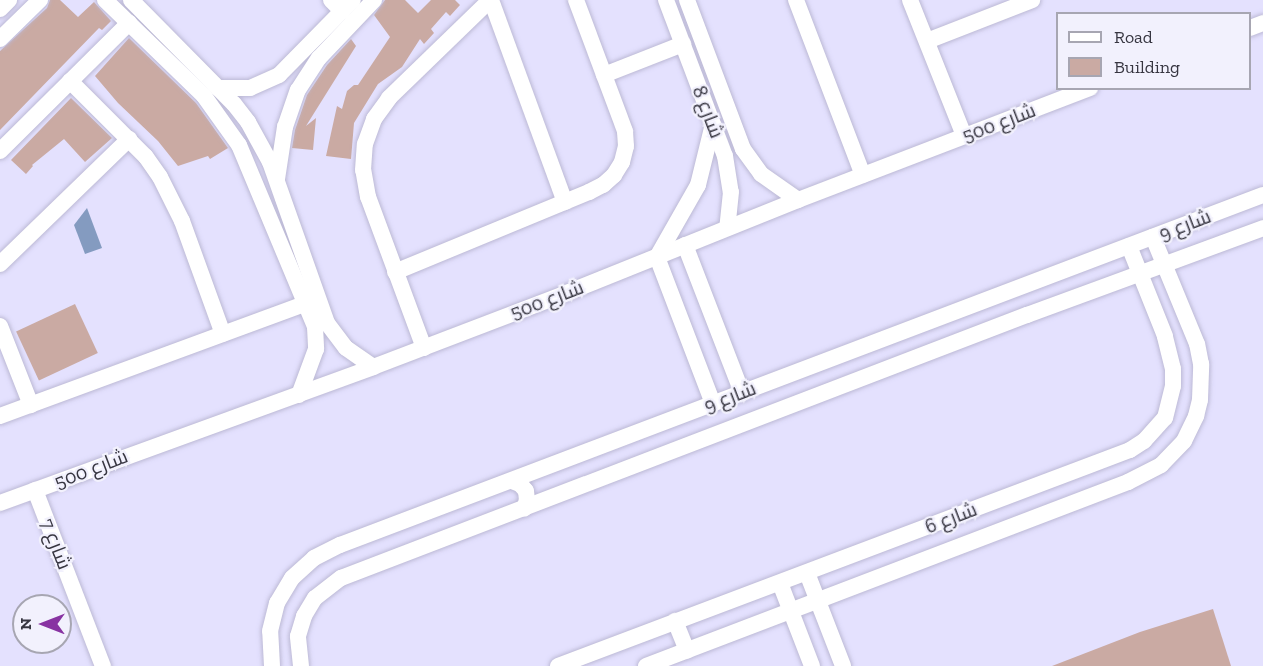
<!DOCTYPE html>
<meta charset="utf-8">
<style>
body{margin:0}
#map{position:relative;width:1263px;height:666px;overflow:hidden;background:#e4e1fe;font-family:"Zilla Slab",Cairo,serif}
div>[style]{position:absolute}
.water>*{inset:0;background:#849bc0}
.building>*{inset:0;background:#caaaa3;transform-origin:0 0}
.roads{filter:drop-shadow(0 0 2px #bcb9d5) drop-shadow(0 0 2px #bcb9d5)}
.minor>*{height:16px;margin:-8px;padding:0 8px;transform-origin:8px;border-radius:8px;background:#fff}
span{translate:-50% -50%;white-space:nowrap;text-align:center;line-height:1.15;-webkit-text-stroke:4.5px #f2f1fd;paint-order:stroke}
.street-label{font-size:20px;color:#373641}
.legend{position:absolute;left:1056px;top:12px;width:195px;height:78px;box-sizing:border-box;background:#f2f1fd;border:2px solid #a7a6b2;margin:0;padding:8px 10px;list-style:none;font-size:18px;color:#373641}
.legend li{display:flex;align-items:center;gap:12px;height:30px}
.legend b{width:30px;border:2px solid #a7a6b2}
.north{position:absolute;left:12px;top:594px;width:60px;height:60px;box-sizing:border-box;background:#f2f1fd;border:2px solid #a7a6b2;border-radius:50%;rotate:270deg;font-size:16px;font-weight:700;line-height:24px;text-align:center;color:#373641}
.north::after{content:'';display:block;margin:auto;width:21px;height:27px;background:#8833a2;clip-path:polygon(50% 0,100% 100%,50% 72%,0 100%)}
</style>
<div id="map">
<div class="water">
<div style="clip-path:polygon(87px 208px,102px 248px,85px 254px,74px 225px)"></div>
</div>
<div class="building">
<div style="clip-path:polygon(50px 0,60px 0,78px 17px,94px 2px,111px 21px,102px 30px,99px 28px,0 130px,0 51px,47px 8px)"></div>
<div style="clip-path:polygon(405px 0,418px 13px,431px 0,455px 0,460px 5px,450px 16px,446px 12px,431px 29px,434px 33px,424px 44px,420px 39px,402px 67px,378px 84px,354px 123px,351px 159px,326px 156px,337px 106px,342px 109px,347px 91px,354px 85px,358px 85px,390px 37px,374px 15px,385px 0)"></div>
<div style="clip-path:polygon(129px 38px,196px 103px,228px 148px,210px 159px,208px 156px,178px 166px,158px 141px,118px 103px,95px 76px)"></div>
<div style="clip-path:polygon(351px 39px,356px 46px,306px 126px,316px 118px,313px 150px,292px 148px,295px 130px,307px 95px,327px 65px)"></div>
<div style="clip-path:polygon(71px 98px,112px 138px,85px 162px,64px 139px,32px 165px,33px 166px,26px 174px,11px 160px)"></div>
<div style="left:75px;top:304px;width:54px;height:65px;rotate:65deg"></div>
<div style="clip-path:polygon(1213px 609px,1231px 666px,1052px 666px,1140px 632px)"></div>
</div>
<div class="roads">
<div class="minor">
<div style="left:105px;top:0;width:138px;rotate:44.1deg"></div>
<div style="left:204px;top:96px;width:60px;rotate:54.5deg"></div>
<div style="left:239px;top:145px;width:197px;rotate:67.3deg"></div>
<div style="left:315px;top:327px;width:22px;rotate:87deg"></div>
<div style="left:316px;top:349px;width:49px;rotate:110.3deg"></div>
<div style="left:131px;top:0;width:146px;rotate:45.3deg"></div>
<div style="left:234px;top:104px;width:23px;rotate:52deg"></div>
<div style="left:248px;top:122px;width:46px;rotate:61.2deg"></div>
<div style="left:270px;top:162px;width:171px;rotate:70.5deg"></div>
<div style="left:327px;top:323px;width:31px;rotate:53deg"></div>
<div style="left:346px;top:348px;width:33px;rotate:35deg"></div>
<div style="left:331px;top:0;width:16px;rotate:45deg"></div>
<div style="left:491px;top:0;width:215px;rotate:69.9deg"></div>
<div style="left:666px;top:0;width:167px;rotate:69.3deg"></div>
<div style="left:725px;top:156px;width:36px;rotate:81deg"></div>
<div style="left:731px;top:192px;width:36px;rotate:96deg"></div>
<div style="left:687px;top:0;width:159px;rotate:69.4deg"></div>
<div style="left:743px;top:149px;width:31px;rotate:54deg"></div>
<div style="left:761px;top:174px;width:45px;rotate:35.1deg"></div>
<div style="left:796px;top:0;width:187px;rotate:69.1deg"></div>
<div style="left:910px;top:0;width:146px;rotate:68.3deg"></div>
<div style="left:0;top:9px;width:13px;rotate:-45deg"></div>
<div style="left:1250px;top:28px;width:14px;rotate:-21deg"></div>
<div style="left:0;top:39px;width:56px;rotate:-44.3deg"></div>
<div style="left:927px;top:41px;width:113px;rotate:-21.3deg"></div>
<div style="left:604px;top:75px;width:85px;rotate:-21.4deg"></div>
<div style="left:70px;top:81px;width:107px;rotate:45deg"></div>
<div style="left:146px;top:157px;width:24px;rotate:55deg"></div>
<div style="left:160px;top:177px;width:49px;rotate:63.4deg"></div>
<div style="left:182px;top:221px;width:120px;rotate:70.1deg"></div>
<div style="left:218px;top:88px;width:32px"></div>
<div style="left:250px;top:88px;width:32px;rotate:-24deg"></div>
<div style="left:279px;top:75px;width:105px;rotate:-45.4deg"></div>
<div style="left:713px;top:124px;width:63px;rotate:103.8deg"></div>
<div style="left:698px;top:185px;width:83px;rotate:119.7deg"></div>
<div style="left:657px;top:257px;width:157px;rotate:69.1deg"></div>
<div style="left:0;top:151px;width:182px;rotate:-44.8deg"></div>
<div style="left:277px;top:179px;width:53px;rotate:-81.3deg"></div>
<div style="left:285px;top:127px;width:39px;rotate:-71deg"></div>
<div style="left:298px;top:90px;width:38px;rotate:-57deg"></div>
<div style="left:319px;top:58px;width:80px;rotate:-46.5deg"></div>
<div style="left:685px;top:245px;width:159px;rotate:68.9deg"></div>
<div style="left:0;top:264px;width:180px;rotate:-44.1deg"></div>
<div style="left:395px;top:272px;width:210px;rotate:-22.4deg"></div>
<div style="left:589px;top:192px;width:16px;rotate:-27deg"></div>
<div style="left:603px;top:185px;width:15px;rotate:-42deg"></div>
<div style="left:614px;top:175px;width:15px;rotate:-58deg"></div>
<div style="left:622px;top:162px;width:16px;rotate:-76deg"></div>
<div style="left:626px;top:146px;width:15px;rotate:-94deg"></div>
<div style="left:625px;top:131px;width:140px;rotate:-110.5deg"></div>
<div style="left:0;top:326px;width:85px;rotate:68.6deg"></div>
<div style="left:424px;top:348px;width:161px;rotate:-110.3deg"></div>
<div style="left:368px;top:197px;width:27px;rotate:-100deg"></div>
<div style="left:363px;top:170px;width:26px;rotate:-86deg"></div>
<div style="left:365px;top:144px;width:27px;rotate:-70deg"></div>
<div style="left:374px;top:119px;width:26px;rotate:-54deg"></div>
<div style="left:389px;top:98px;width:141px;rotate:-44.1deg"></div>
<div style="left:0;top:416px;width:325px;rotate:-20.2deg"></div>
<div style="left:512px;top:481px;width:9px;rotate:21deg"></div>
<div style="left:520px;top:484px;width:9px;rotate:49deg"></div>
<div style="left:526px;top:491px;width:9px;rotate:84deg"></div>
<div style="left:527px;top:500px;width:9px;rotate:108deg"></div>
<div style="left:35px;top:490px;width:189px;rotate:68.9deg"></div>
<div style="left:0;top:503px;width:397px;rotate:-20deg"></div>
<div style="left:373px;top:367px;width:204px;rotate:-20.9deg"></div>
<div style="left:564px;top:294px;width:252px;rotate:-21.9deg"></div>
<div style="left:798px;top:200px;width:313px;rotate:-21deg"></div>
<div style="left:807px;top:573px;width:100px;rotate:68.8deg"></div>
<div style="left:780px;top:583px;width:89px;rotate:68.9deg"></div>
<div style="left:675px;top:621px;width:32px;rotate:68deg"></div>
<div style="left:272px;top:666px;width:35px;rotate:-93deg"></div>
<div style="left:270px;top:631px;width:29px;rotate:-76deg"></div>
<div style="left:277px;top:603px;width:29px;rotate:-59deg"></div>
<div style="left:292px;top:578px;width:30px;rotate:-42deg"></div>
<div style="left:314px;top:558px;width:29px;rotate:-27deg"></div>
<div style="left:340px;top:545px;width:987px;rotate:-20.77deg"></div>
<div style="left:301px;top:666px;width:30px;rotate:-96deg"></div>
<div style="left:298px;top:636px;width:21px;rotate:-73deg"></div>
<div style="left:304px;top:616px;width:21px;rotate:-59deg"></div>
<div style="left:315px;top:598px;width:33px;rotate:-38deg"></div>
<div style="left:341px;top:578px;width:735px;rotate:-20.98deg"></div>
<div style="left:1027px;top:315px;width:252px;rotate:-20.2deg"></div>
<div style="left:558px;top:666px;width:611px;rotate:-20.69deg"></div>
<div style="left:1130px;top:450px;width:17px;rotate:-33deg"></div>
<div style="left:1144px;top:441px;width:31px;rotate:-48deg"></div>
<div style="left:1165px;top:418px;width:33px;rotate:-76deg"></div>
<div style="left:1173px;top:386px;width:17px;rotate:-90deg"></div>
<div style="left:1173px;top:369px;width:34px;rotate:-104deg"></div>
<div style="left:1165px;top:336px;width:97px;rotate:-111.8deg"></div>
<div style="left:646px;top:666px;width:516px;rotate:-20.89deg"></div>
<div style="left:1128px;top:482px;width:37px;rotate:-27deg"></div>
<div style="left:1161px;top:465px;width:33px;rotate:-46deg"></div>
<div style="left:1184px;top:441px;width:28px;rotate:-64deg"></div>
<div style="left:1196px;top:416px;width:16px;rotate:-76deg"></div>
<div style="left:1200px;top:400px;width:36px;rotate:-88deg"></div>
<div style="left:1201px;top:364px;width:20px;rotate:-101deg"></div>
<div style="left:1197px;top:344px;width:116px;rotate:-112.4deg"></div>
</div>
</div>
<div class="street-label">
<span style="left:708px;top:112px;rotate:69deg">شارع 8</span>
<span style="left:999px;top:123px;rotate:-21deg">شارع 500</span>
<span style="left:1185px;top:225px;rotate:-21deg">شارع 9</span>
<span style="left:547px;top:300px;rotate:-21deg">شارع 500</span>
<span style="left:730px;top:397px;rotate:-21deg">شارع 9</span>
<span style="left:91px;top:469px;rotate:-21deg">شارع 500</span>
<span style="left:951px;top:518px;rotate:-21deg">شارع 6</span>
<span style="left:56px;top:544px;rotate:69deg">شارع 7</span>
</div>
<ul class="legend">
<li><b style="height:8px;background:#fff"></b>Road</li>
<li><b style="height:16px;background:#caaaa3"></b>Building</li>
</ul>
<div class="north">N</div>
</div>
